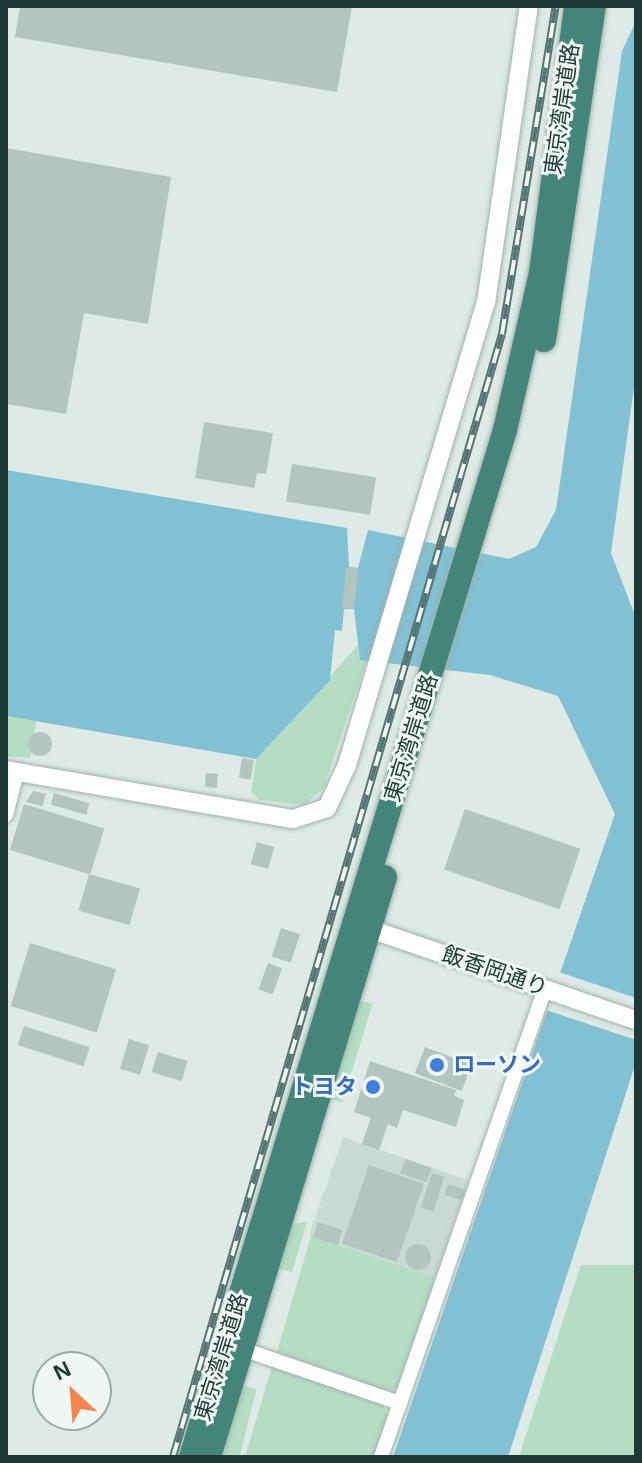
<!DOCTYPE html>
<meta charset="utf-8">
<style>
body{margin:0}
#map{position:relative;width:642px;height:1463px;overflow:hidden;background:#ddeae5;font-family:Arial,"Noto Sans JP",sans-serif}
div>[style]{position:absolute}
.built>*{inset:0;background:#ccdad5;transform-origin:0 0}
.green>*{inset:0;background:#b5ddc3;transform-origin:0 0}
.water>*{inset:0;background:#82c0d3}
.pier>*{inset:0;background:#ddeae5}
.building>*{inset:0;background:#b3c5bf;transform-origin:0 0}
.round{border-radius:50%}
.roads{filter:drop-shadow(0 0 2px #a0b2ad) drop-shadow(0 0 2px #a0b2ad)}
.minor>*{height:14px;margin:-7px;padding:0 7px;transform-origin:7px;border-radius:7px;background:#fff}
.tertiary>*{height:18px;margin:-9px;padding:0 9px;transform-origin:9px;border-radius:9px;background:#fff}
.trunk>*{height:24px;margin:-12px;padding:0 12px;transform-origin:12px;border-radius:12px;background:#44857a}
.rail>*{height:8px;margin-top:-4px;transform-origin:0;background:repeating-linear-gradient(90deg,#eef7f3 0 15px,#587671 0 30px);box-sizing:border-box;border-block:2px solid #587671}
.dots>*{width:22px;height:22px;translate:-50% -50%;box-sizing:border-box;border:4px solid #eef7f3;border-radius:50%}
span{translate:-50% -50%;white-space:nowrap;text-align:center;line-height:1.15;-webkit-text-stroke:6px #eef7f3;paint-order:stroke}
.street-label{font-size:22px;color:#1e3a35}
.shop-label{font-size:22px;color:#366cbe;font-weight:700}
.left{translate:0 -50%;text-align:left}
.right{translate:-100% -50%;text-align:right}
.frame{position:absolute;inset:0;border:8px solid #1e3a35;pointer-events:none}
.north{position:absolute;left:32px;top:1351px;width:80px;height:80px;box-sizing:border-box;background:#eef7f3;border:2px solid #9baba7;border-radius:50%;rotate:334deg;font-size:22px;font-weight:700;line-height:32px;text-align:center;color:#1e3a35}
.north::after{content:'';display:block;margin:auto;width:28px;height:36px;background:#f9844d;clip-path:polygon(50% 0,100% 100%,50% 72%,0 100%)}
</style>
<div id="map">
<div class="built">
<div style="left:343px;top:1137px;width:133px;height:104px;rotate:19deg"></div>
</div>
<div class="green">
<div style="clip-path:polygon(358px 645px,360px 659px,367px 660px,323px 789px,304px 805px,260px 800px,251px 792px,256px 759px)"></div>
<div style="clip-path:polygon(6px 716px,36px 721px,30px 758px,6px 756px)"></div>
<div style="left:359px;top:1000px;width:14px;height:103px;rotate:17deg"></div>
<div style="clip-path:polygon(307px 1222px,292px 1272px,277px 1268px,291px 1224px)"></div>
<div style="clip-path:polygon(311px 1236px,435px 1278px,399px 1386px,388px 1392px,277px 1352px)"></div>
<div style="clip-path:polygon(581px 1265px,636px 1265px,636px 1457px,519px 1457px)"></div>
<div style="clip-path:polygon(272px 1367px,382px 1404px,388px 1416px,373px 1457px,245px 1457px)"></div>
<div style="left:241px;top:1385px;width:16px;height:75px;rotate:14deg"></div>
</div>
<div class="water">
<div style="clip-path:polygon(636px 21px,636px 373px,611px 553px,636px 618px,636px 1062px,508px 1457px,393px 1457px,615px 814px,558px 696px,490px 675px,360px 660px,354px 609px,344px 609px,342px 631px,335px 630px,330px 680px,256px 759px,6px 716px,6px 470px,347px 528px,349px 567px,358px 568px,368px 530px,509px 559px,536px 547px,556px 510px,622px 51px)"></div>
</div>
<div class="pier">
<div style="clip-path:polygon(559px 972px,636px 998px,636px 1040px,546px 1010px)"></div>
</div>
<div class="building">
<div style="clip-path:polygon(20px 6px,352px 6px,337px 92px,15px 37px)"></div>
<div style="clip-path:polygon(6px 148px,171px 177px,148px 324px,84px 313px,66px 414px,6px 404px)"></div>
<div style="clip-path:polygon(204px 422px,273px 433px,266px 474px,257px 473px,254px 488px,195px 478px)"></div>
<div style="left:292px;top:464px;width:85px;height:38px;rotate:9deg"></div>
<div style="left:346px;top:567px;width:12px;height:41px;rotate:5deg"></div>
<div class="round" style="left:28px;top:732px;width:24px;height:24px"></div>
<div style="left:242px;top:758px;width:12px;height:20px;rotate:9deg"></div>
<div style="left:206px;top:773px;width:12px;height:14px;rotate:5deg"></div>
<div style="clip-path:polygon(33px 791px,46px 794px,42px 806px,26px 802px)"></div>
<div style="left:54px;top:793px;width:37px;height:12px;rotate:16deg"></div>
<div style="left:24px;top:804px;width:84px;height:48px;rotate:17deg"></div>
<div style="left:465px;top:809px;width:122px;height:64px;rotate:19deg"></div>
<div style="left:257px;top:842px;width:18px;height:23px;rotate:16deg"></div>
<div style="left:89px;top:874px;width:53px;height:38px;rotate:16deg"></div>
<div style="left:281px;top:928px;width:20px;height:30px;rotate:18deg"></div>
<div style="left:30px;top:943px;width:90px;height:66px;rotate:17deg"></div>
<div style="left:268px;top:963px;width:15px;height:28px;rotate:20deg"></div>
<div style="left:24px;top:1026px;width:69px;height:20px;rotate:18deg"></div>
<div style="left:129px;top:1039px;width:21px;height:31px;rotate:17deg"></div>
<div style="left:425px;top:1047px;width:50px;height:28px;rotate:21deg"></div>
<div style="left:158px;top:1052px;width:31px;height:21px;rotate:17deg"></div>
<div style="clip-path:polygon(370px 1061px,456px 1090px,454px 1096px,464px 1100px,456px 1127px,403px 1110px,397px 1128px,388px 1124px,379px 1150px,362px 1144px,371px 1118px,354px 1112px)"></div>
<div style="left:405px;top:1159px;width:28px;height:15px;rotate:19deg"></div>
<div style="left:369px;top:1165px;width:58px;height:83px;rotate:19deg"></div>
<div style="left:432px;top:1173px;width:13px;height:36px;rotate:18deg"></div>
<div style="left:448px;top:1184px;width:18px;height:11px;rotate:19deg"></div>
<div style="left:318px;top:1222px;width:26px;height:16px;rotate:18deg"></div>
<div class="round" style="left:405px;top:1244px;width:26px;height:26px"></div>
</div>
<div class="roads">
<div class="minor">
<div style="left:6px;top:815px;width:44px;rotate:-75.7deg"></div>
<div style="left:242px;top:1349px;width:167px;rotate:18.9deg"></div>
<div style="left:381px;top:1457px;width:497px;rotate:-70.7deg"></div>
</div>
<div class="tertiary">
<div style="left:6px;top:770px;width:291px;rotate:9.7deg"></div>
<div style="left:293px;top:819px;width:36px;rotate:-18deg"></div>
<div style="left:327px;top:808px;width:47px;rotate:-65.1deg"></div>
<div style="left:347px;top:765px;width:482px;rotate:-73.3deg"></div>
<div style="left:486px;top:303px;width:300px;rotate:-81.8deg"></div>
<div style="left:358px;top:925px;width:294px;rotate:18.9deg"></div>
</div>
<div class="trunk">
<div style="left:544px;top:340px;width:338px;rotate:-81.5deg"></div>
<div style="left:191px;top:1457px;width:1074px;rotate:-73deg"></div>
<div style="left:505px;top:430px;width:161px;rotate:-77.1deg"></div>
<div style="left:541px;top:273px;width:269px;rotate:-82.5deg"></div>
<div style="left:209px;top:1457px;width:606px;rotate:-73.12deg"></div>
</div>
</div>
<div class="rail">
<div style="left:173px;top:1457px;width:1170px;rotate:-73.67deg"></div>
<div style="left:502px;top:334px;width:332px;rotate:-80.7deg"></div>
</div>
<div class="dots">
<div style="left:437px;top:1065px;background:#3f7fe0"></div>
<div style="left:373px;top:1087px;background:#3f7fe0"></div>
</div>
<div class="street-label">
<span style="left:562px;top:109px;rotate:-82deg">東京湾岸道路</span>
<span style="left:411px;top:738px;rotate:-73deg">東京湾岸道路</span>
<span style="left:495px;top:971px;rotate:19deg">飯香岡通り</span>
<span style="left:221px;top:1357px;rotate:-73deg">東京湾岸道路</span>
</div>
<div class="shop-label">
<span class="left" style="left:453px;top:1065px">ローソン</span>
<span class="right" style="left:357px;top:1087px">トヨタ</span>
</div>
<div class="frame"></div>
<div class="north">N</div>
</div>
